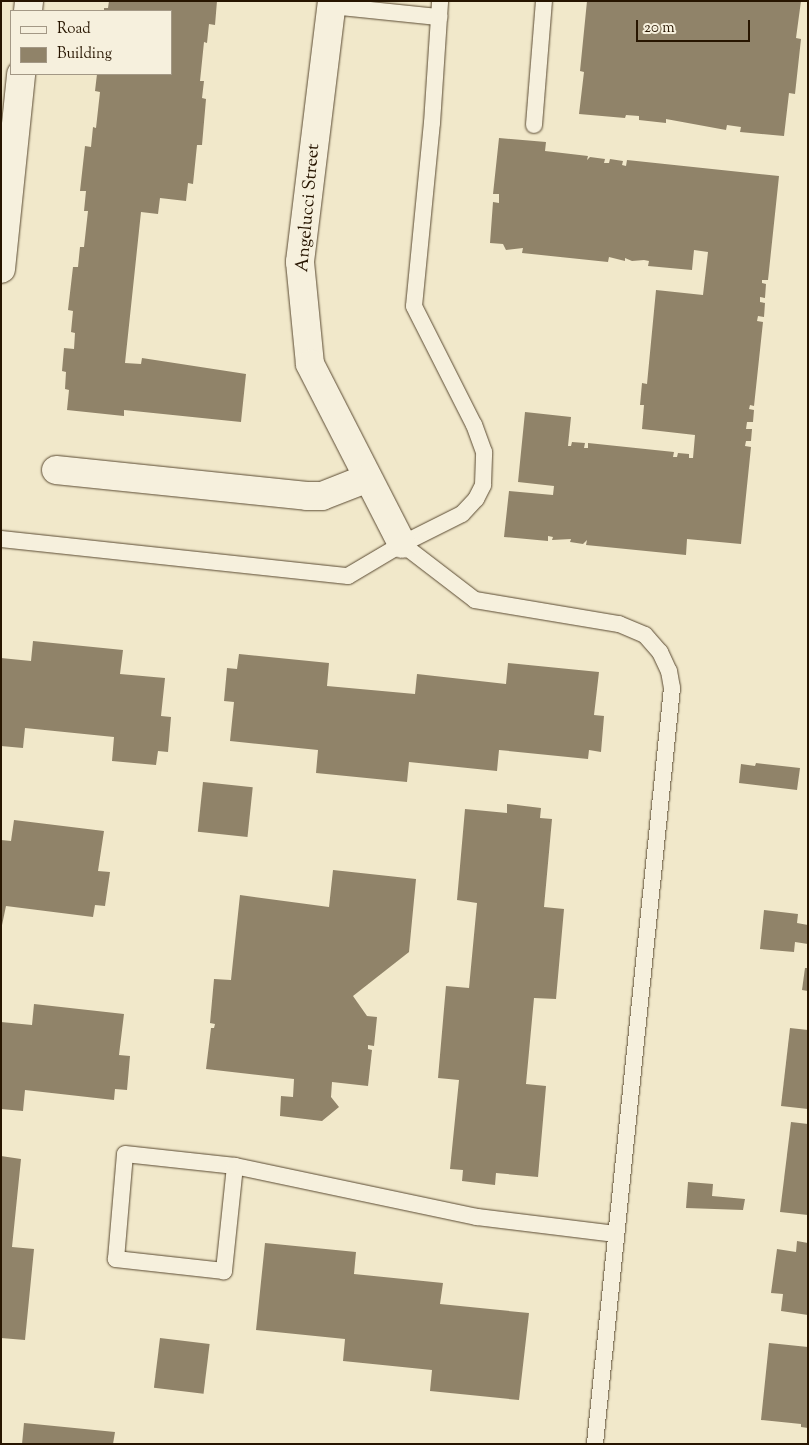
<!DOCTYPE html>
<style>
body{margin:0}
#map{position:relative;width:809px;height:1445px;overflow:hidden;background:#f1e8ca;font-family:"Sorts Mill Goudy",serif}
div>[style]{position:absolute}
.building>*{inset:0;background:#908369;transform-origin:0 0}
.roads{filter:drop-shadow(0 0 1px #5a4a32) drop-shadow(0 0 1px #5a4a32)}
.service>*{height:16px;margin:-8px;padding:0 8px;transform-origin:8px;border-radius:8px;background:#f6f0dd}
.minor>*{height:28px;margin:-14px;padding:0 14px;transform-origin:14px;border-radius:14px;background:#f6f0dd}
span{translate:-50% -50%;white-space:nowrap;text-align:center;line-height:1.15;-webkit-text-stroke:4.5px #f6f0dd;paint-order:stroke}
.street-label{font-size:18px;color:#271500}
.frame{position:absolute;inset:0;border:2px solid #271500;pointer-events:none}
.legend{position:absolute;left:10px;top:10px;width:162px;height:65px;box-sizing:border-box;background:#f6f0dd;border:1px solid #a39885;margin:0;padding:6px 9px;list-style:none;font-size:15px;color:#271500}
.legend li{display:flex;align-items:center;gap:10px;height:25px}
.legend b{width:25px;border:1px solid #a39885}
.scale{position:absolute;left:636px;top:20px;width:114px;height:22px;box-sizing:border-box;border:2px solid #271500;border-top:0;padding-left:6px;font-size:15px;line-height:18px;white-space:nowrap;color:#271500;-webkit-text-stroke:4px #f6f0dd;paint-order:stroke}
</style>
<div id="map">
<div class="building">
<div style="clip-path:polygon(109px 1px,217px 1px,215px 25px,209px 24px,207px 43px,204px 42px,200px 81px,204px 81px,202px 98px,206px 99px,202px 145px,197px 145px,193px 184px,188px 183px,186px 201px,160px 198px,158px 214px,141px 212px,125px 363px,141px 364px,142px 358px,246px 374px,241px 422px,124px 410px,124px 416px,67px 410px,69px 390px,65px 389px,66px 372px,62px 371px,64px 348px,74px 349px,75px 333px,71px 332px,73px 311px,68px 310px,73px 267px,78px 267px,80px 247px,84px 247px,88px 211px,84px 211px,86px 191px,80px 191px,85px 146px,91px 147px,93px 127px,96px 128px,100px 92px,95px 91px,97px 74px,171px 74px,171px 11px,104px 11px,104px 8px,108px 8px)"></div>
<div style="clip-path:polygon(587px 1px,801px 1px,796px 38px,801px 39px,795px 94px,789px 93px,784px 136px,740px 132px,741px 127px,727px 125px,726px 130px,666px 119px,666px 123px,639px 120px,639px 116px,626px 115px,625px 118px,579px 114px,584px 72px,580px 71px)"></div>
<div style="clip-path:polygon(499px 138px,546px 142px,545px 151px,588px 156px,587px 160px,590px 157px,605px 159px,604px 163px,609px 163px,610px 159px,623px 161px,622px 165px,626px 166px,627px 160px,779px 176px,768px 280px,762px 280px,762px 283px,766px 284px,765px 298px,760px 297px,760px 302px,765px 303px,764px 317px,758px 316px,757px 321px,763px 322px,754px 406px,750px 405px,749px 409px,754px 410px,753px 422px,747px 422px,746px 429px,752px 429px,751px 441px,746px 441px,745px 446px,751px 447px,741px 544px,687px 539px,686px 555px,586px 545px,587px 540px,583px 544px,570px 542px,571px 539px,552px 540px,553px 537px,548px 536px,548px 541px,504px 537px,509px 491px,553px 495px,554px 486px,518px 482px,525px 412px,571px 417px,568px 446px,571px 446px,572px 442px,585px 443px,584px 448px,588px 448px,588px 443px,674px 452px,673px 457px,677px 457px,678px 453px,689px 454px,689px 458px,693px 458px,695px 435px,642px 429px,644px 405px,640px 405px,642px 383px,647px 384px,656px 290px,703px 295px,708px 252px,694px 250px,692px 270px,648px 266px,649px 261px,644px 260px,632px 261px,625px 258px,625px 261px,609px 257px,608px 262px,522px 253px,523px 248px,506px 250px,503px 244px,490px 243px,493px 202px,499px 203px,499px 194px,493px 194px)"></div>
<div style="clip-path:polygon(33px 641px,123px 650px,120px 674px,165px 678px,161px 716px,171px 717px,168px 752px,158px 751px,156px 765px,112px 761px,114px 737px,25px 728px,23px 748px,1px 746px,1px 658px,31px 661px)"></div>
<div style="clip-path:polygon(239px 654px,329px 663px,327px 686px,415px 694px,417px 674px,506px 684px,508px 663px,599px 672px,594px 715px,604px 716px,601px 752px,589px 750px,588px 759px,499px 750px,497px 771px,409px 762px,407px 782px,316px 773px,318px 750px,230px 741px,234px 702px,224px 701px,227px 668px,237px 669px)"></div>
<div style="clip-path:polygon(756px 763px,800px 768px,797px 790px,739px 783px,741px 764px,755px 766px)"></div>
<div style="left:203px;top:782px;width:50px;height:50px;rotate:6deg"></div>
<div style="clip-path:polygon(507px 804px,541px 808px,540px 818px,552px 819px,544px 907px,564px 909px,556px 999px,534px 998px,526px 1084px,546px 1086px,538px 1177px,496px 1173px,495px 1185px,462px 1181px,463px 1170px,450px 1169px,459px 1080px,438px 1078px,446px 986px,469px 988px,477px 903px,457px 900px,465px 809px,507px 813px)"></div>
<div style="clip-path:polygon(14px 820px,104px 831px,98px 871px,110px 872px,105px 906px,95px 905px,93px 917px,6px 906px,1px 930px,1px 840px,11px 841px)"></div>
<div style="clip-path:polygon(333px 870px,416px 879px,409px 952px,353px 996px,367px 1016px,377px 1017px,374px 1046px,368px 1045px,368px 1049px,372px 1050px,368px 1086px,332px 1082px,331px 1097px,339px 1107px,322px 1121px,280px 1116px,281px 1096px,293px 1097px,294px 1079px,206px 1069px,211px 1028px,214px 1028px,215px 1024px,210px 1023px,214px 979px,231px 980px,240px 895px,329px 907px)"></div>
<div style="clip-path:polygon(764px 910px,798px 914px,797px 923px,808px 925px,808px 944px,795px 942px,794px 952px,760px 949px)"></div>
<div style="clip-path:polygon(805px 968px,808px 968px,808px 991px,802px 990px)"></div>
<div style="clip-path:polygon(34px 1004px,124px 1014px,119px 1055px,130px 1056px,127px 1090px,115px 1089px,114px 1100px,25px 1090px,23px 1111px,1px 1109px,1px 1022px,32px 1025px)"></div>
<div style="clip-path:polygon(790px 1028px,808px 1030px,808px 1109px,781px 1106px)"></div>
<div style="clip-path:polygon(791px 1122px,808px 1124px,808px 1215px,780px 1212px)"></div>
<div style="clip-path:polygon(1px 1156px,21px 1159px,12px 1247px,34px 1249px,25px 1340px,1px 1338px)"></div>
<div style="clip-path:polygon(688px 1182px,713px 1184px,712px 1196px,745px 1199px,743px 1210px,686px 1208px)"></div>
<div style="clip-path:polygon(797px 1241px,808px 1243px,808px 1315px,781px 1311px,783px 1294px,771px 1293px,777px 1249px,796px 1252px)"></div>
<div style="clip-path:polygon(265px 1243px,356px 1252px,354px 1274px,443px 1283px,440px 1304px,529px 1313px,519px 1400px,430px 1391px,432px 1370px,343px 1361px,345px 1339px,256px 1330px)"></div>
<div style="left:160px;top:1338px;width:50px;height:50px;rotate:7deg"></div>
<div style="clip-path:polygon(769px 1343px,808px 1347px,808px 1428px,801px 1427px,801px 1424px,761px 1420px)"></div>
<div style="clip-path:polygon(24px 1423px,115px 1432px,113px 1444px,22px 1444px)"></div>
</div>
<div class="roads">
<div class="service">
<div style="left:332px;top:6px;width:108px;rotate:5.9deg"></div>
<div style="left:534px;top:125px;width:124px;rotate:-85.4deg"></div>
<div style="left:1px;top:539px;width:349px;rotate:6.1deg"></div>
<div style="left:348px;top:576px;width:63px;rotate:-30.7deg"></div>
<div style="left:402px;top:544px;width:67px;rotate:-26.6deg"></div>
<div style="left:462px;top:514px;width:21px;rotate:-47deg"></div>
<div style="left:476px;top:499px;width:16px;rotate:-63deg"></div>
<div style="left:483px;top:485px;width:33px;rotate:-88deg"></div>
<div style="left:484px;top:452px;width:29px;rotate:-110deg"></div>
<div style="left:474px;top:425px;width:133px;rotate:-116.8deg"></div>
<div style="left:414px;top:306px;width:184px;rotate:-84.4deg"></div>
<div style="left:432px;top:123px;width:122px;rotate:-86.2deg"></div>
<div style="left:402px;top:544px;width:92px;rotate:37.5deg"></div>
<div style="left:475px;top:600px;width:146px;rotate:9.5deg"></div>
<div style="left:619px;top:624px;width:28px;rotate:23deg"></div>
<div style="left:645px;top:635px;width:23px;rotate:49deg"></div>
<div style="left:660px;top:652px;width:21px;rotate:65deg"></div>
<div style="left:669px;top:671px;width:17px;rotate:80deg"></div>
<div style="left:672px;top:688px;width:760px;rotate:95.82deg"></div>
<div style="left:235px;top:1166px;width:106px;rotate:96deg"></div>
<div style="left:224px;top:1271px;width:109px;rotate:-173.7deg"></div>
<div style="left:116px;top:1259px;width:105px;rotate:-85.1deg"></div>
<div style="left:125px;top:1154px;width:111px;rotate:6.2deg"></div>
<div style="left:235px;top:1166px;width:247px;rotate:11.9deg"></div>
<div style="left:477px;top:1217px;width:140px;rotate:7deg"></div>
</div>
<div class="minor">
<div style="left:332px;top:1px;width:263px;rotate:97deg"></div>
<div style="left:300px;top:262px;width:102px;rotate:84.4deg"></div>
<div style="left:310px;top:364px;width:202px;rotate:62.9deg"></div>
<div style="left:28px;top:11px;width:10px;rotate:-84deg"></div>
<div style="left:1px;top:269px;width:196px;rotate:-84.1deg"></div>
<div style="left:56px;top:470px;width:252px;rotate:5.9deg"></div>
<div style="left:307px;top:496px;width:15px"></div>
<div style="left:322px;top:496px;width:49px;rotate:-21.4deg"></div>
</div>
</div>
<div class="street-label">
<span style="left:309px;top:208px;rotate:-85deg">Angelucci Street</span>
</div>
<div class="frame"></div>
<ul class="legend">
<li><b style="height:6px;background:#f6f0dd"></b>Road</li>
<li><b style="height:14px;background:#908369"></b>Building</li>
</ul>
<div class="scale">20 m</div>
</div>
